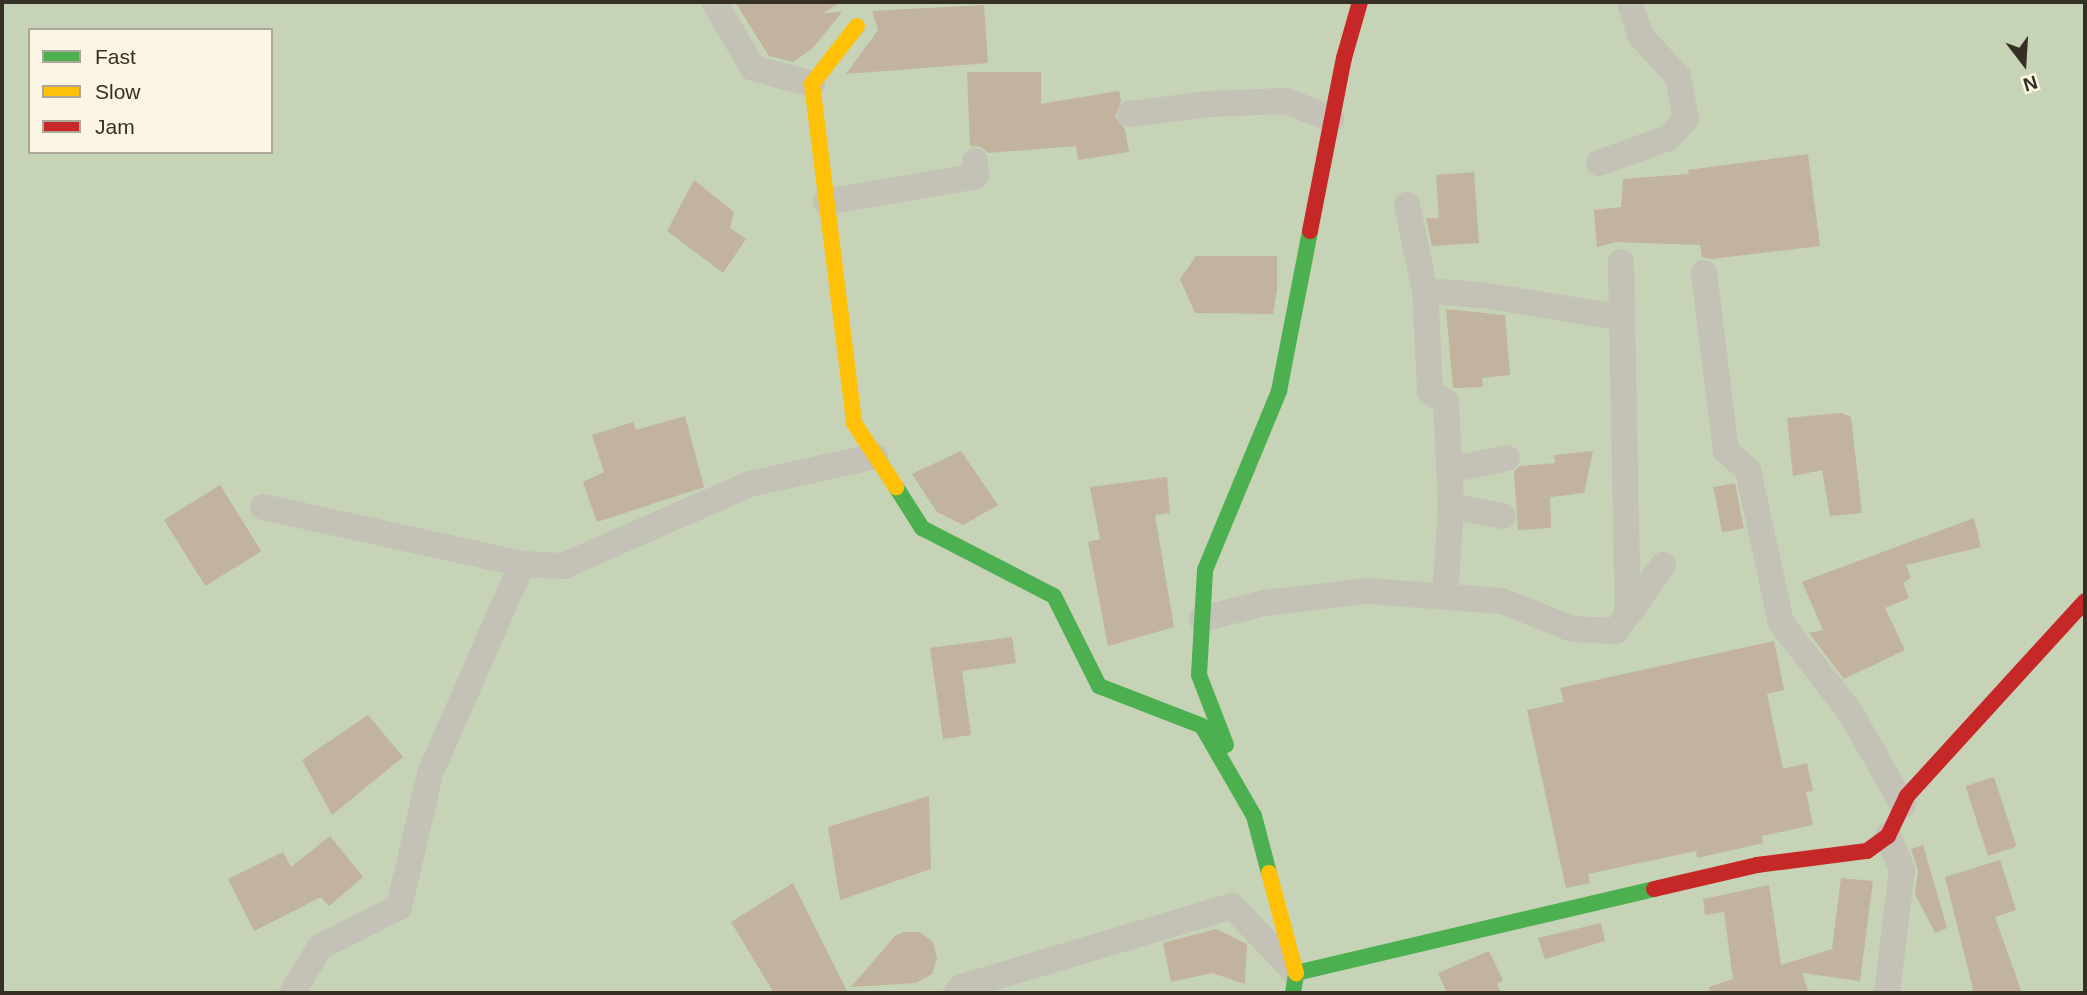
<!DOCTYPE html>
<style>
body{margin:0}
#map{position:relative;width:2087px;height:995px;overflow:hidden;background:#eceadd;font-family:Arial,sans-serif}
div>[style]{position:absolute}
.green>*{inset:0;background:#c6d3b6}
.building>*{inset:0;background:#c1b39e;transform-origin:0 0}
.street>*{height:26px;margin:-13px;padding:0 13px;transform-origin:13px;border-radius:13px;background:#c4c1b7}
.fast>*{height:16px;margin:-8px;padding:0 8px;transform-origin:8px;border-radius:8px;background:#4caf50}
.slow>*{height:16px;margin:-8px;padding:0 8px;transform-origin:8px;border-radius:8px;background:#ffc107}
.jam>*{height:16px;margin:-8px;padding:0 8px;transform-origin:8px;border-radius:8px;background:#c62828}
span{translate:-50% -50%;white-space:nowrap;text-align:center;line-height:1.15;-webkit-text-stroke:7px #faf6e3;paint-order:stroke}
.frame{position:absolute;inset:0;border:4px solid #352f25;pointer-events:none}
.legend{position:absolute;left:28px;top:28px;width:245px;height:126px;box-sizing:border-box;background:#faf6e3;border:2px solid #aba697;margin:0;padding:9px 12px;list-style:none;font-size:21px;color:#352f25}
.legend li{display:flex;align-items:center;gap:14px;height:35px}
.legend b{width:35px;border:2px solid #aba697}
.north{position:absolute;left:1989px;top:28px;width:70px;height:70px;-webkit-text-stroke:5px #faf6e3;paint-order:stroke;rotate:163deg;font-size:19px;font-weight:700;line-height:28px;text-align:center;color:#352f25}
.north::after{content:'';display:block;margin:auto;width:24px;height:32px;background:#352f25;clip-path:polygon(50% 0,100% 100%,50% 72%,0 100%)}
</style>
<div id="map">
<div class="green">
<div style="clip-path:polygon(evenodd,2px 2px,2085px 2px,2085px 993px,2px 993px,2px 2px,30px 30px,271px 30px,271px 152px,30px 152px,30px 30px)"></div>
</div>
<div class="building">
<div style="clip-path:polygon(735px 2px,841px 2px,823px 13px,842px 12px,812px 49px,793px 62px,769px 56px)"></div>
<div style="clip-path:polygon(984px 5px,988px 63px,846px 74px,878px 30px,872px 11px)"></div>
<div style="clip-path:polygon(967px 72px,1041px 72px,1041px 104px,1119px 91px,1121px 101px,1115px 117px,1125px 129px,1129px 152px,1078px 160px,1076px 146px,988px 153px,981px 147px,970px 146px)"></div>
<div style="clip-path:polygon(1808px 154px,1820px 246px,1711px 259px,1702px 257px,1700px 245px,1616px 242px,1597px 247px,1594px 210px,1621px 207px,1623px 179px,1689px 174px,1688px 170px)"></div>
<div style="clip-path:polygon(1474px 172px,1479px 243px,1432px 246px,1426px 218px,1439px 218px,1436px 175px)"></div>
<div style="clip-path:polygon(694px 180px,734px 212px,730px 228px,746px 239px,723px 273px,667px 231px)"></div>
<div style="clip-path:polygon(1196px 256px,1277px 256px,1277px 290px,1273px 314px,1195px 313px,1180px 279px)"></div>
<div style="clip-path:polygon(1446px 309px,1505px 315px,1510px 375px,1482px 378px,1483px 387px,1453px 388px)"></div>
<div style="clip-path:polygon(1841px 413px,1851px 417px,1862px 513px,1830px 516px,1822px 470px,1793px 476px,1787px 418px)"></div>
<div style="clip-path:polygon(685px 416px,704px 487px,597px 522px,583px 482px,604px 472px,592px 435px,633px 422px,636px 430px)"></div>
<div style="clip-path:polygon(961px 451px,998px 505px,963px 525px,937px 512px,912px 474px)"></div>
<div style="clip-path:polygon(1593px 451px,1584px 493px,1550px 497px,1551px 528px,1518px 530px,1514px 471px,1520px 466px,1555px 463px,1554px 455px)"></div>
<div style="clip-path:polygon(1167px 477px,1170px 513px,1155px 515px,1174px 627px,1108px 646px,1088px 542px,1100px 539px,1090px 487px)"></div>
<div style="left:1735px;top:483px;width:46px;height:22px;rotate:79deg"></div>
<div style="left:220px;top:485px;width:78px;height:66px;rotate:58deg"></div>
<div style="clip-path:polygon(1974px 518px,1981px 547px,1906px 565px,1911px 578px,1903px 583px,1909px 598px,1885px 608px,1905px 650px,1844px 679px,1809px 633px,1823px 630px,1802px 582px)"></div>
<div style="clip-path:polygon(1012px 637px,1016px 663px,962px 671px,971px 735px,943px 739px,930px 648px)"></div>
<div style="clip-path:polygon(1774px 641px,1784px 690px,1767px 694px,1783px 769px,1807px 763px,1813px 791px,1806px 792px,1813px 825px,1762px 836px,1763px 843px,1697px 858px,1696px 851px,1588px 874px,1590px 883px,1566px 888px,1527px 710px,1564px 702px,1560px 688px)"></div>
<div style="clip-path:polygon(368px 715px,403px 757px,332px 815px,302px 760px)"></div>
<div style="left:1994px;top:777px;width:73px;height:30px;rotate:72deg"></div>
<div style="clip-path:polygon(929px 796px,931px 869px,840px 900px,828px 827px)"></div>
<div style="clip-path:polygon(330px 836px,363px 877px,329px 906px,321px 897px,254px 931px,228px 879px,283px 852px,291px 867px)"></div>
<div style="clip-path:polygon(1923px 845px,1947px 928px,1935px 933px,1915px 894px,1918px 870px,1911px 849px)"></div>
<div style="clip-path:polygon(2000px 860px,2016px 910px,1995px 917px,2022px 993px,1974px 993px,1945px 877px)"></div>
<div style="clip-path:polygon(1841px 878px,1873px 881px,1860px 981px,1802px 973px,1809px 993px,1710px 993px,1709px 987px,1733px 979px,1724px 912px,1705px 915px,1703px 899px,1769px 885px,1781px 965px,1832px 949px)"></div>
<div style="clip-path:polygon(793px 883px,848px 993px,774px 993px,731px 922px)"></div>
<div style="clip-path:polygon(1601px 923px,1605px 941px,1545px 959px,1538px 938px)"></div>
<div style="clip-path:polygon(1216px 929px,1247px 944px,1245px 984px,1212px 973px,1171px 982px,1163px 943px)"></div>
<div style="clip-path:polygon(903px 932px,920px 932px,933px 942px,937px 958px,932px 974px,916px 983px,851px 987px,895px 936px)"></div>
<div style="clip-path:polygon(1489px 951px,1503px 980px,1497px 984px,1501px 993px,1447px 993px,1438px 973px)"></div>
</div>
<div class="street">
<div style="left:714px;top:2px;width:77px;rotate:59.4deg"></div>
<div style="left:753px;top:68px;width:61px;rotate:15.2deg"></div>
<div style="left:1130px;top:114px;width:80px;rotate:-7.2deg"></div>
<div style="left:1209px;top:104px;width:77px;rotate:-2.2deg"></div>
<div style="left:1286px;top:101px;width:49px;rotate:21.4deg"></div>
<div style="left:1599px;top:163px;width:73px;rotate:-19.9deg"></div>
<div style="left:1668px;top:138px;width:26px;rotate:-47deg"></div>
<div style="left:1686px;top:119px;width:43px;rotate:-100.8deg"></div>
<div style="left:1678px;top:77px;width:57px;rotate:-132.1deg"></div>
<div style="left:1640px;top:35px;width:34px;rotate:-107deg"></div>
<div style="left:826px;top:202px;width:152px;rotate:-9.8deg"></div>
<div style="left:976px;top:176px;width:15px;rotate:-94deg"></div>
<div style="left:1407px;top:205px;width:88px;rotate:78.2deg"></div>
<div style="left:1425px;top:291px;width:100px;rotate:87.1deg"></div>
<div style="left:1430px;top:391px;width:19px;rotate:35deg"></div>
<div style="left:1446px;top:402px;width:104px;rotate:87.2deg"></div>
<div style="left:1621px;top:262px;width:351px;rotate:88.9deg"></div>
<div style="left:1704px;top:273px;width:179px;rotate:83deg"></div>
<div style="left:1726px;top:451px;width:29px;rotate:41deg"></div>
<div style="left:1748px;top:470px;width:157px;rotate:77.8deg"></div>
<div style="left:1781px;top:623px;width:113px;rotate:52.2deg"></div>
<div style="left:1850px;top:712px;width:107px;rotate:60.3deg"></div>
<div style="left:1425px;top:291px;width:57px;rotate:4deg"></div>
<div style="left:1482px;top:295px;width:142px;rotate:9.3deg"></div>
<div style="left:1449px;top:470px;width:59px;rotate:-11.7deg"></div>
<div style="left:263px;top:507px;width:265px;rotate:12.4deg"></div>
<div style="left:522px;top:564px;width:229px;rotate:113.7deg"></div>
<div style="left:430px;top:774px;width:137px;rotate:103.1deg"></div>
<div style="left:399px;top:907px;width:89px;rotate:153.1deg"></div>
<div style="left:320px;top:947px;width:54px;rotate:121.3deg"></div>
<div style="left:522px;top:564px;width:41px;rotate:2.8deg"></div>
<div style="left:563px;top:566px;width:204px;rotate:-23.7deg"></div>
<div style="left:750px;top:484px;width:128px;rotate:-12.6deg"></div>
<div style="left:1445px;top:597px;width:91px;rotate:-86.2deg"></div>
<div style="left:1451px;top:506px;width:53px;rotate:10.9deg"></div>
<div style="left:1202px;top:619px;width:64px;rotate:-14.5deg"></div>
<div style="left:1264px;top:603px;width:105px;rotate:-6.6deg"></div>
<div style="left:1368px;top:591px;width:134px;rotate:4.3deg"></div>
<div style="left:1502px;top:601px;width:75px;rotate:21.8deg"></div>
<div style="left:1572px;top:629px;width:44px;rotate:2.6deg"></div>
<div style="left:1616px;top:631px;width:81px;rotate:-54.5deg"></div>
<div style="left:956px;top:993px;width:8px;rotate:-45deg"></div>
<div style="left:962px;top:987px;width:282px;rotate:-16.7deg"></div>
<div style="left:1232px;top:906px;width:91px;rotate:46.3deg"></div>
<div style="left:1887px;top:993px;width:125px;rotate:-83.1deg"></div>
<div style="left:1902px;top:869px;width:36px;rotate:-113deg"></div>
</div>
<div class="fast">
<div style="left:896px;top:487px;width:49px;rotate:57.6deg"></div>
<div style="left:922px;top:528px;width:148px;rotate:27.3deg"></div>
<div style="left:1054px;top:596px;width:101px;rotate:63.4deg"></div>
<div style="left:1099px;top:686px;width:110px;rotate:21.2deg"></div>
<div style="left:1202px;top:726px;width:104px;rotate:60deg"></div>
<div style="left:1254px;top:816px;width:59px;rotate:75.3deg"></div>
<div style="left:1226px;top:745px;width:75px;rotate:-111.1deg"></div>
<div style="left:1199px;top:675px;width:105px;rotate:-86.7deg"></div>
<div style="left:1205px;top:570px;width:194px;rotate:-67.5deg"></div>
<div style="left:1279px;top:391px;width:163px;rotate:-79deg"></div>
<div style="left:1293px;top:993px;width:20px;rotate:-81deg"></div>
<div style="left:1296px;top:973px;width:368px;rotate:-13.2deg"></div>
</div>
<div class="slow">
<div style="left:857px;top:26px;width:73px;rotate:127.8deg"></div>
<div style="left:812px;top:84px;width:342px;rotate:82.9deg"></div>
<div style="left:854px;top:423px;width:77px;rotate:56.7deg"></div>
<div style="left:1269px;top:873px;width:104px;rotate:74.9deg"></div>
</div>
<div class="jam">
<div style="left:1310px;top:231px;width:176px;rotate:-78.9deg"></div>
<div style="left:1344px;top:58px;width:58px;rotate:-74.1deg"></div>
<div style="left:1654px;top:889px;width:106px;rotate:-13.1deg"></div>
<div style="left:1757px;top:865px;width:111px;rotate:-7.3deg"></div>
<div style="left:1867px;top:851px;width:26px;rotate:-36deg"></div>
<div style="left:1888px;top:836px;width:44px;rotate:-64.6deg"></div>
<div style="left:1907px;top:796px;width:264px;rotate:-47.6deg"></div>
</div>
<div class="frame"></div>
<ul class="legend">
<li><b style="height:9px;background:#4caf50"></b>Fast</li>
<li><b style="height:9px;background:#ffc107"></b>Slow</li>
<li><b style="height:9px;background:#c62828"></b>Jam</li>
</ul>
<div class="north">N</div>
</div>
